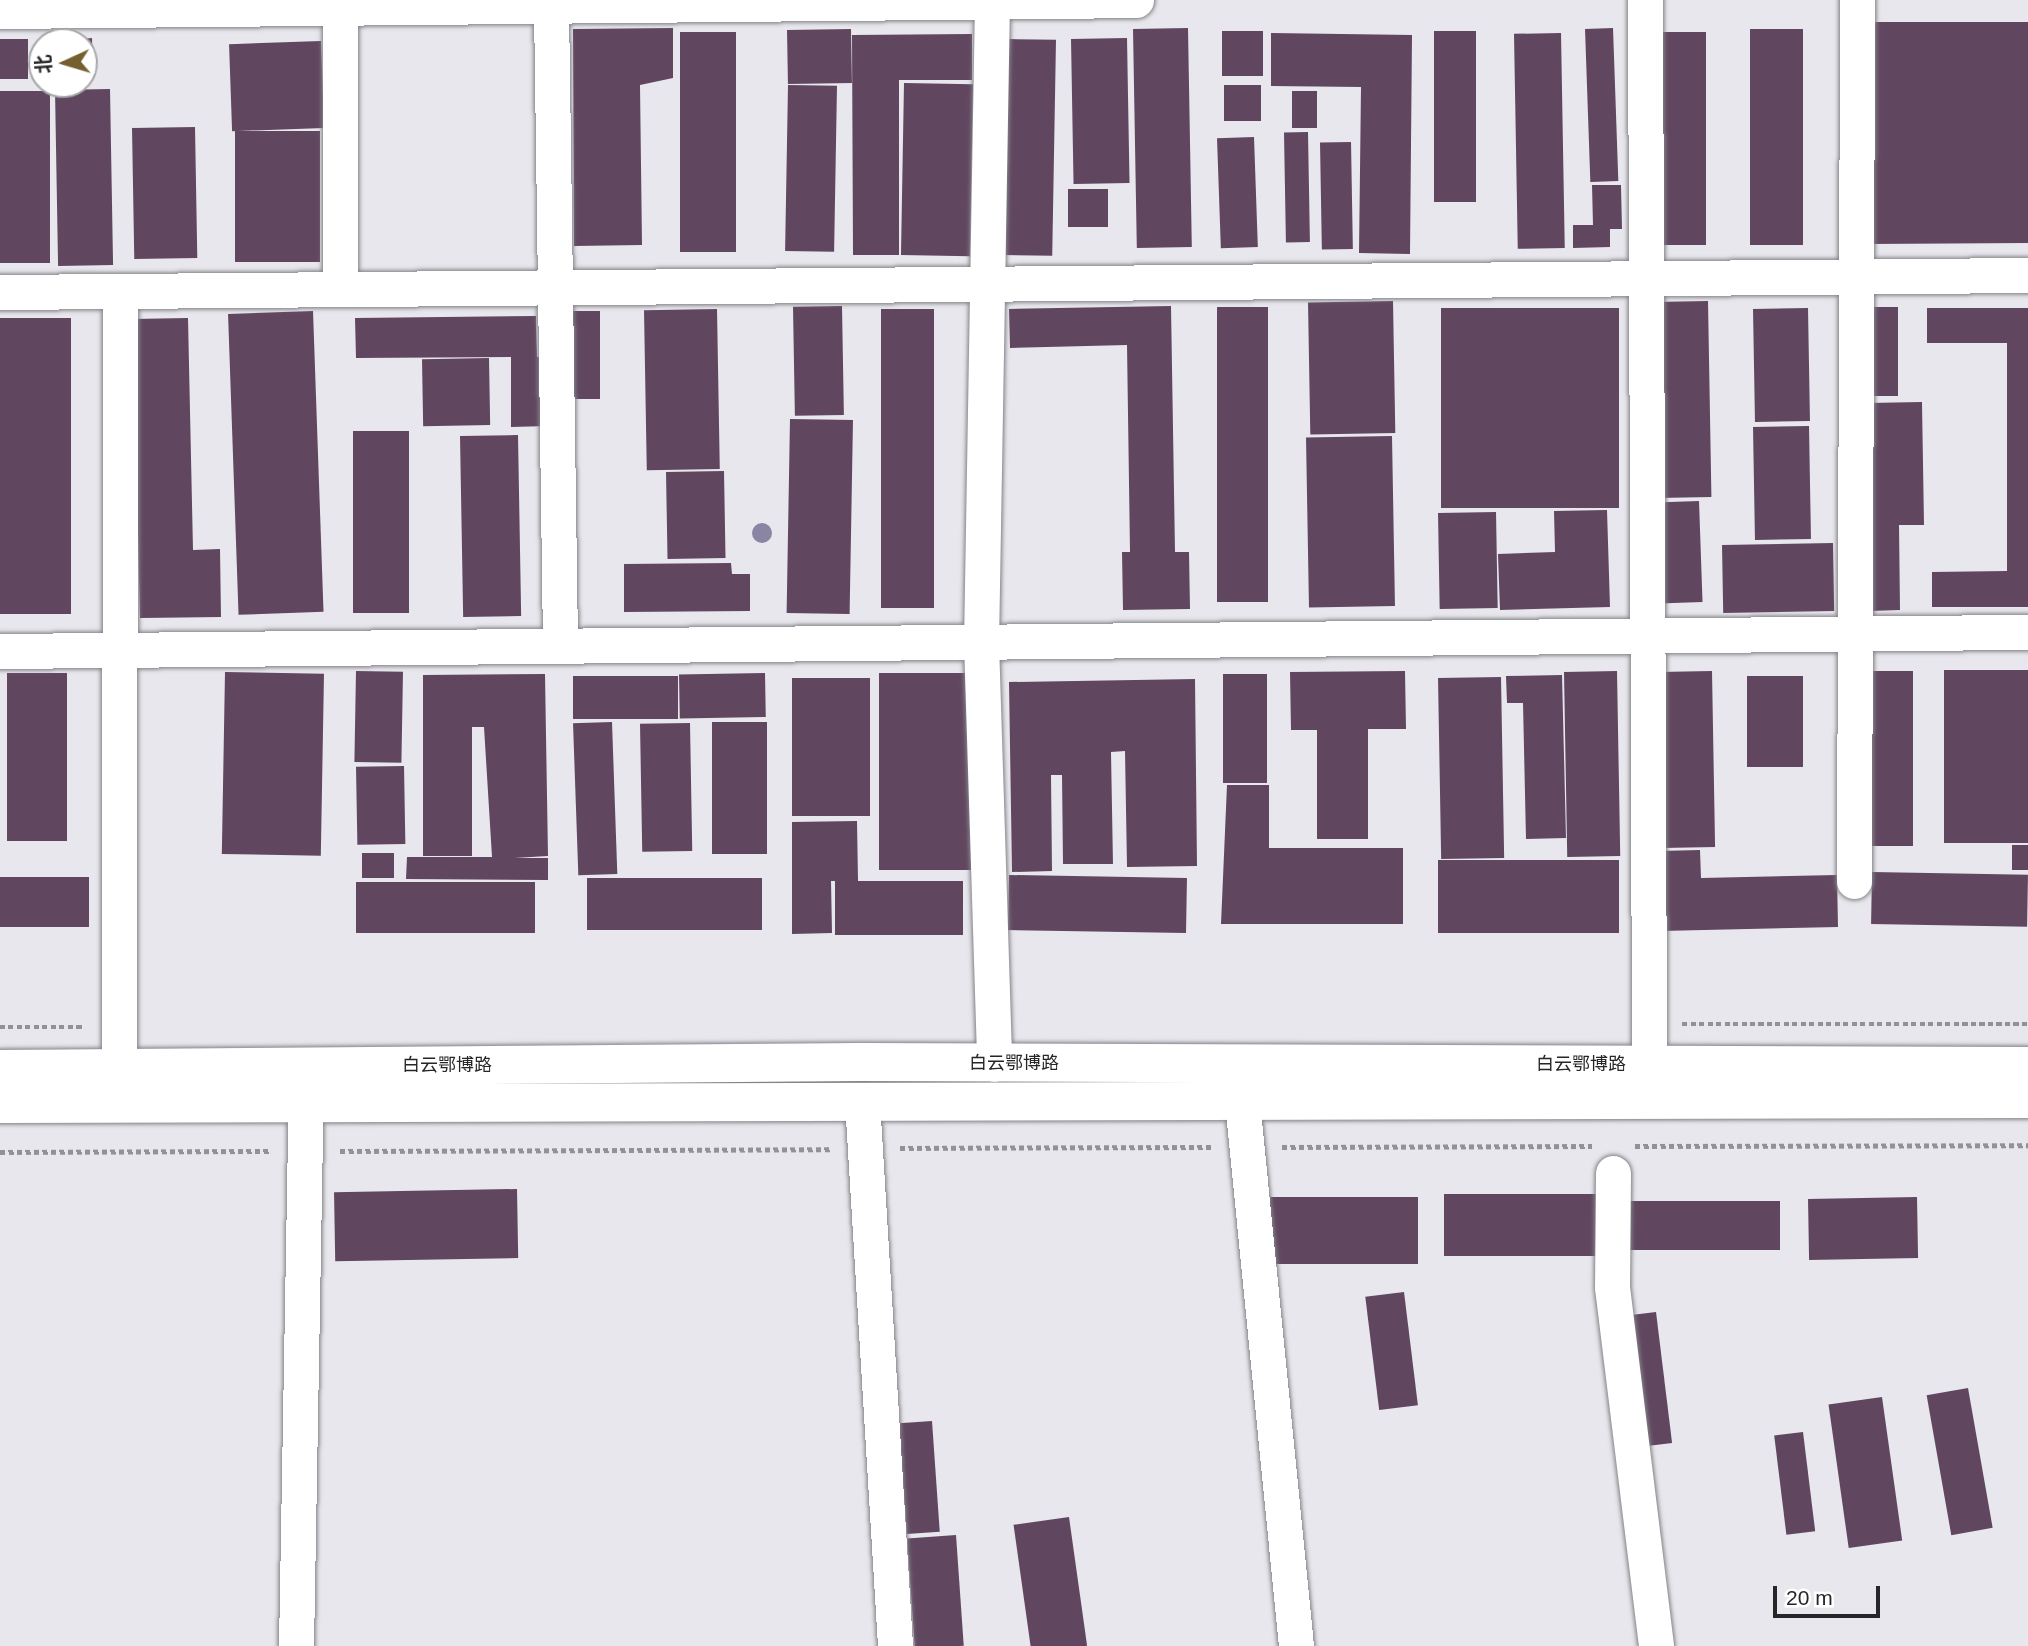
<!DOCTYPE html>
<meta charset="utf-8">
<style>
body{margin:0}
#map{position:relative;width:2028px;height:1646px;overflow:hidden;background:#e7e7ed;font-family:Arial,"Noto Sans SC",sans-serif}
div>[style]{position:absolute}
.building>*{inset:0;background:#614660;transform-origin:0 0}
.path>*{height:4.5px;margin-top:-2.25px;transform-origin:0;background:repeating-linear-gradient(90deg,#929296 0 5px,transparent 0 8.5px)}
.roads{filter:drop-shadow(0 0 2px #838388) drop-shadow(0 0 2px #838388)}
.minor>*{height:35px;margin:-17.5px;padding:0 17.5px;transform-origin:17.5px;border-radius:17.5px;background:#fff}
.major>*{height:38px;margin:-19px;padding:0 19px;transform-origin:19px;border-radius:19px;background:#fff}
.trees>*{width:20px;height:20px;margin:-10px;border-radius:50%;background:#8985a3}
span{translate:-50% -50%;white-space:nowrap;text-align:center;line-height:1.15;-webkit-text-stroke:7px #fff;paint-order:stroke}
.street-label{font-size:18px;color:#262628}
.north{position:absolute;left:28px;top:28px;width:70px;height:70px;box-sizing:border-box;background:#fff;border:2px solid #a8a8a9;border-radius:50%;rotate:266deg;font-size:19px;font-weight:700;line-height:28px;text-align:center;color:#262628}
.north::after{content:'';display:block;margin:auto;width:24px;height:32px;background:#765e2f;clip-path:polygon(50% 0,100% 100%,50% 72%,0 100%)}
.scale{position:absolute;left:1773px;top:1586px;width:107px;height:32px;box-sizing:border-box;border:4px solid #262628;border-top:0;padding-left:9px;font-size:21px;line-height:24px;white-space:nowrap;color:#262628;-webkit-text-stroke:5px #fff;paint-order:stroke}
</style>
<div id="map">
<div class="building">
<div style="clip-path:polygon(1876px 22px,2028px 22px,2028px 243px,1868px 244px,1867px 30px)"></div>
<div style="clip-path:polygon(673px 28px,673px 78px,640px 85px,642px 245px,574px 246px,573px 29px)"></div>
<div style="left:1188px;top:28px;width:219px;height:55px;rotate:89deg"></div>
<div style="left:1613px;top:28px;width:153px;height:28px;rotate:88deg"></div>
<div style="left:851px;top:29px;width:54px;height:64px;rotate:89deg"></div>
<div style="left:1750px;top:29px;width:53px;height:216px"></div>
<div style="left:1222px;top:31px;width:41px;height:45px"></div>
<div style="left:1434px;top:31px;width:42px;height:171px"></div>
<div style="left:680px;top:32px;width:56px;height:220px"></div>
<div style="left:1655px;top:32px;width:51px;height:213px"></div>
<div style="clip-path:polygon(1271px 33px,1412px 35px,1410px 254px,1359px 253px,1361px 87px,1271px 86px)"></div>
<div style="left:1561px;top:33px;width:215px;height:47px;rotate:89deg"></div>
<div style="clip-path:polygon(972px 34px,972px 80px,899px 80px,899px 255px,853px 255px,852px 35px)"></div>
<div style="clip-path:polygon(92px 38px,93px 75px,84px 75px,84px 42px,50px 42px)"></div>
<div style="left:1127px;top:38px;width:145px;height:56px;rotate:89deg"></div>
<div style="left:0;top:39px;width:28px;height:40px"></div>
<div style="left:1008px;top:39px;width:48px;height:216px;rotate:1deg"></div>
<div style="left:321px;top:41px;width:87px;height:92px;rotate:88deg"></div>
<div style="left:904px;top:83px;width:69px;height:172px;rotate:1deg"></div>
<div style="left:788px;top:85px;width:49px;height:166px;rotate:1deg"></div>
<div style="left:1224px;top:85px;width:37px;height:36px"></div>
<div style="left:110px;top:89px;width:176px;height:55px;rotate:89deg"></div>
<div style="left:0;top:91px;width:50px;height:172px"></div>
<div style="left:1292px;top:91px;width:25px;height:37px"></div>
<div style="left:195px;top:127px;width:131px;height:63px;rotate:89deg"></div>
<div style="left:320px;top:131px;width:131px;height:85px;rotate:90deg"></div>
<div style="left:1308px;top:132px;width:110px;height:24px;rotate:89deg"></div>
<div style="left:1254px;top:137px;width:110px;height:37px;rotate:88deg"></div>
<div style="left:1351px;top:142px;width:107px;height:31px;rotate:89deg"></div>
<div style="clip-path:polygon(1592px 185px,1621px 185px,1622px 229px,1610px 229px,1610px 247px,1573px 248px,1573px 225px,1593px 225px)"></div>
<div style="left:1068px;top:189px;width:40px;height:38px"></div>
<div style="left:1393px;top:301px;width:132px;height:85px;rotate:89deg"></div>
<div style="left:1708px;top:301px;width:196px;height:54px;rotate:89deg"></div>
<div style="left:842px;top:306px;width:109px;height:49px;rotate:89deg"></div>
<div style="clip-path:polygon(1171px 306px,1175px 552px,1189px 552px,1190px 609px,1123px 610px,1122px 552px,1130px 552px,1127px 345px,1010px 348px,1009px 309px)"></div>
<div style="left:1217px;top:307px;width:51px;height:295px"></div>
<div style="left:1868px;top:307px;width:30px;height:89px"></div>
<div style="left:1441px;top:308px;width:178px;height:200px"></div>
<div style="left:1808px;top:308px;width:113px;height:55px;rotate:89deg"></div>
<div style="clip-path:polygon(1927px 308px,2028px 308px,2028px 607px,1932px 607px,1932px 572px,2007px 571px,2007px 343px,1927px 343px)"></div>
<div style="left:717px;top:309px;width:160px;height:73px;rotate:89deg"></div>
<div style="left:881px;top:309px;width:53px;height:299px"></div>
<div style="left:313px;top:311px;width:301px;height:85px;rotate:88deg"></div>
<div style="left:572px;top:311px;width:28px;height:88px"></div>
<div style="clip-path:polygon(536px 316px,537px 357px,547px 357px,548px 426px,511px 427px,511px 357px,356px 358px,355px 318px)"></div>
<div style="left:0;top:318px;width:71px;height:296px"></div>
<div style="clip-path:polygon(188px 318px,193px 550px,220px 549px,221px 617px,140px 618px,133px 319px)"></div>
<div style="left:489px;top:358px;width:67px;height:67px;rotate:89deg"></div>
<div style="clip-path:polygon(1922px 402px,1924px 525px,1899px 525px,1900px 610px,1870px 611px,1868px 403px)"></div>
<div style="left:790px;top:419px;width:63px;height:194px;rotate:1deg"></div>
<div style="left:1809px;top:426px;width:113px;height:56px;rotate:89deg"></div>
<div style="left:353px;top:431px;width:56px;height:182px"></div>
<div style="left:518px;top:435px;width:181px;height:58px;rotate:89deg"></div>
<div style="left:1392px;top:436px;width:170px;height:86px;rotate:89deg"></div>
<div style="left:724px;top:471px;width:87px;height:58px;rotate:89deg"></div>
<div style="left:1699px;top:501px;width:101px;height:44px;rotate:88deg"></div>
<div style="clip-path:polygon(1607px 510px,1610px 607px,1500px 610px,1498px 554px,1555px 552px,1554px 511px)"></div>
<div style="left:1496px;top:512px;width:96px;height:58px;rotate:89deg"></div>
<div style="left:1833px;top:543px;width:68px;height:111px;rotate:89deg"></div>
<div style="clip-path:polygon(731px 563px,732px 574px,750px 574px,750px 611px,624px 612px,624px 564px)"></div>
<div style="left:1944px;top:670px;width:84px;height:173px"></div>
<div style="left:356px;top:671px;width:47px;height:91px;rotate:1deg"></div>
<div style="clip-path:polygon(1405px 671px,1406px 729px,1368px 729px,1368px 839px,1317px 839px,1317px 730px,1291px 730px,1290px 672px)"></div>
<div style="left:1617px;top:671px;width:185px;height:53px;rotate:89deg"></div>
<div style="left:1712px;top:671px;width:176px;height:53px;rotate:89deg"></div>
<div style="left:1869px;top:671px;width:44px;height:175px"></div>
<div style="left:225px;top:672px;width:99px;height:182px;rotate:1deg"></div>
<div style="left:7px;top:673px;width:60px;height:168px"></div>
<div style="left:765px;top:673px;width:44px;height:86px;rotate:89deg"></div>
<div style="left:879px;top:673px;width:92px;height:197px"></div>
<div style="clip-path:polygon(545px 674px,548px 856px,514px 858px,548px 858px,548px 880px,406px 879px,407px 857px,492px 857px,484px 727px,472px 727px,472px 856px,423px 856px,423px 675px)"></div>
<div style="left:1223px;top:674px;width:44px;height:109px"></div>
<div style="clip-path:polygon(1562px 675px,1566px 838px,1526px 839px,1523px 703px,1507px 703px,1506px 676px)"></div>
<div style="left:678px;top:676px;width:43px;height:105px;rotate:90deg"></div>
<div style="left:1747px;top:676px;width:56px;height:91px"></div>
<div style="left:1501px;top:677px;width:181px;height:63px;rotate:89deg"></div>
<div style="left:870px;top:678px;width:138px;height:78px;rotate:90deg"></div>
<div style="clip-path:polygon(1195px 679px,1197px 866px,1127px 867px,1125px 751px,1111px 752px,1113px 864px,1063px 864px,1062px 775px,1051px 775px,1052px 871px,1012px 872px,1009px 682px)"></div>
<div style="left:612px;top:722px;width:152px;height:39px;rotate:88deg"></div>
<div style="left:712px;top:722px;width:55px;height:132px"></div>
<div style="left:690px;top:723px;width:128px;height:50px;rotate:89deg"></div>
<div style="left:404px;top:766px;width:78px;height:48px;rotate:89deg"></div>
<div style="clip-path:polygon(1227px 785px,1269px 785px,1269px 848px,1403px 848px,1403px 924px,1221px 924px)"></div>
<div style="clip-path:polygon(857px 821px,858px 881px,831px 881px,832px 933px,792px 934px,792px 822px)"></div>
<div style="left:2012px;top:845px;width:16px;height:25px"></div>
<div style="clip-path:polygon(1700px 850px,1701px 878px,1837px 875px,1838px 927px,1661px 931px,1659px 851px)"></div>
<div style="left:362px;top:853px;width:32px;height:25px"></div>
<div style="left:1619px;top:860px;width:73px;height:181px;rotate:90deg"></div>
<div style="left:1872px;top:872px;width:156px;height:52px;rotate:1deg"></div>
<div style="left:1009px;top:875px;width:178px;height:55px;rotate:1deg"></div>
<div style="left:0;top:877px;width:89px;height:50px"></div>
<div style="left:762px;top:878px;width:52px;height:175px;rotate:90deg"></div>
<div style="left:963px;top:881px;width:54px;height:128px;rotate:90deg"></div>
<div style="left:535px;top:882px;width:51px;height:179px;rotate:90deg"></div>
<div style="left:517px;top:1189px;width:69px;height:183px;rotate:89deg"></div>
<div style="left:1444px;top:1194px;width:155px;height:62px"></div>
<div style="left:1262px;top:1197px;width:156px;height:67px"></div>
<div style="left:1917px;top:1197px;width:61px;height:109px;rotate:89deg"></div>
<div style="left:1621px;top:1201px;width:159px;height:49px"></div>
<div style="left:1404px;top:1292px;width:114px;height:39px;rotate:83deg"></div>
<div style="left:1656px;top:1312px;width:132px;height:29px;rotate:83deg"></div>
<div style="left:1968px;top:1388px;width:142px;height:42px;rotate:80deg"></div>
<div style="left:1882px;top:1397px;width:145px;height:54px;rotate:82deg"></div>
<div style="left:932px;top:1421px;width:111px;height:33px;rotate:86deg"></div>
<div style="left:1803px;top:1432px;width:100px;height:29px;rotate:83deg"></div>
<div style="left:1069px;top:1517px;width:130px;height:56px;rotate:82deg"></div>
<div style="left:956px;top:1535px;width:111px;height:49px;rotate:86deg"></div>
</div>
<div class="path">
<div style="left:1682px;top:1024px;width:346px"></div>
<div style="left:0;top:1027px;width:85px"></div>
<div style="left:1635px;top:1146px;width:393px;rotate:-0.1deg"></div>
<div style="left:1282px;top:1147px;width:310px;rotate:-0.2deg"></div>
<div style="left:900px;top:1148px;width:314px;rotate:-0.2deg"></div>
<div style="left:340px;top:1151px;width:492px;rotate:-0.2deg"></div>
<div style="left:0;top:1152px;width:269px;rotate:-0.2deg"></div>
</div>
<div class="roads">
<div class="minor">
<div style="left:1645px;top:0;width:1064px;rotate:89.78deg"></div>
<div style="left:992px;top:1px;width:641px;rotate:90.98deg"></div>
<div style="left:981px;top:642px;width:422px;rotate:88.2deg"></div>
<div style="left:551px;top:6px;width:640px;rotate:89.19deg"></div>
<div style="left:340px;top:8px;width:281px;rotate:90deg"></div>
<div style="left:0;top:11px;width:1136px;rotate:-0.55deg"></div>
<div style="left:0;top:292px;width:2028px;rotate:-0.48deg"></div>
<div style="left:0;top:651px;width:2028px;rotate:-0.54deg"></div>
<div style="left:1854px;top:881px;width:881px;rotate:-89.8deg"></div>
<div style="left:119px;top:1067px;width:776px;rotate:-89.93deg"></div>
<div style="left:862px;top:1101px;width:546px;rotate:86.53deg"></div>
<div style="left:1242px;top:1101px;width:548px;rotate:84.34deg"></div>
<div style="left:1613px;top:1173px;width:114px;rotate:90.5deg"></div>
<div style="left:1612px;top:1287px;width:362px;rotate:83deg"></div>
<div style="left:296px;top:1646px;width:570px;rotate:-88.99deg"></div>
</div>
<div class="major">
<div style="left:0;top:1069px;width:860px;rotate:-0.47deg"></div>
<div style="left:860px;top:1062px;width:1168px;rotate:0.2deg"></div>
<div style="left:0;top:1104px;width:2028px;rotate:-0.14deg"></div>
</div>
</div>
<div class="trees">
<div style="left:762px;top:533px"></div>
</div>
<div class="street-label">
<span style="left:1014px;top:1063px">白云鄂博路</span>
<span style="left:1581px;top:1064px">白云鄂博路</span>
<span style="left:447px;top:1065px">白云鄂博路</span>
</div>
<div class="north">北</div>
<div class="scale">20 m</div>
</div>
